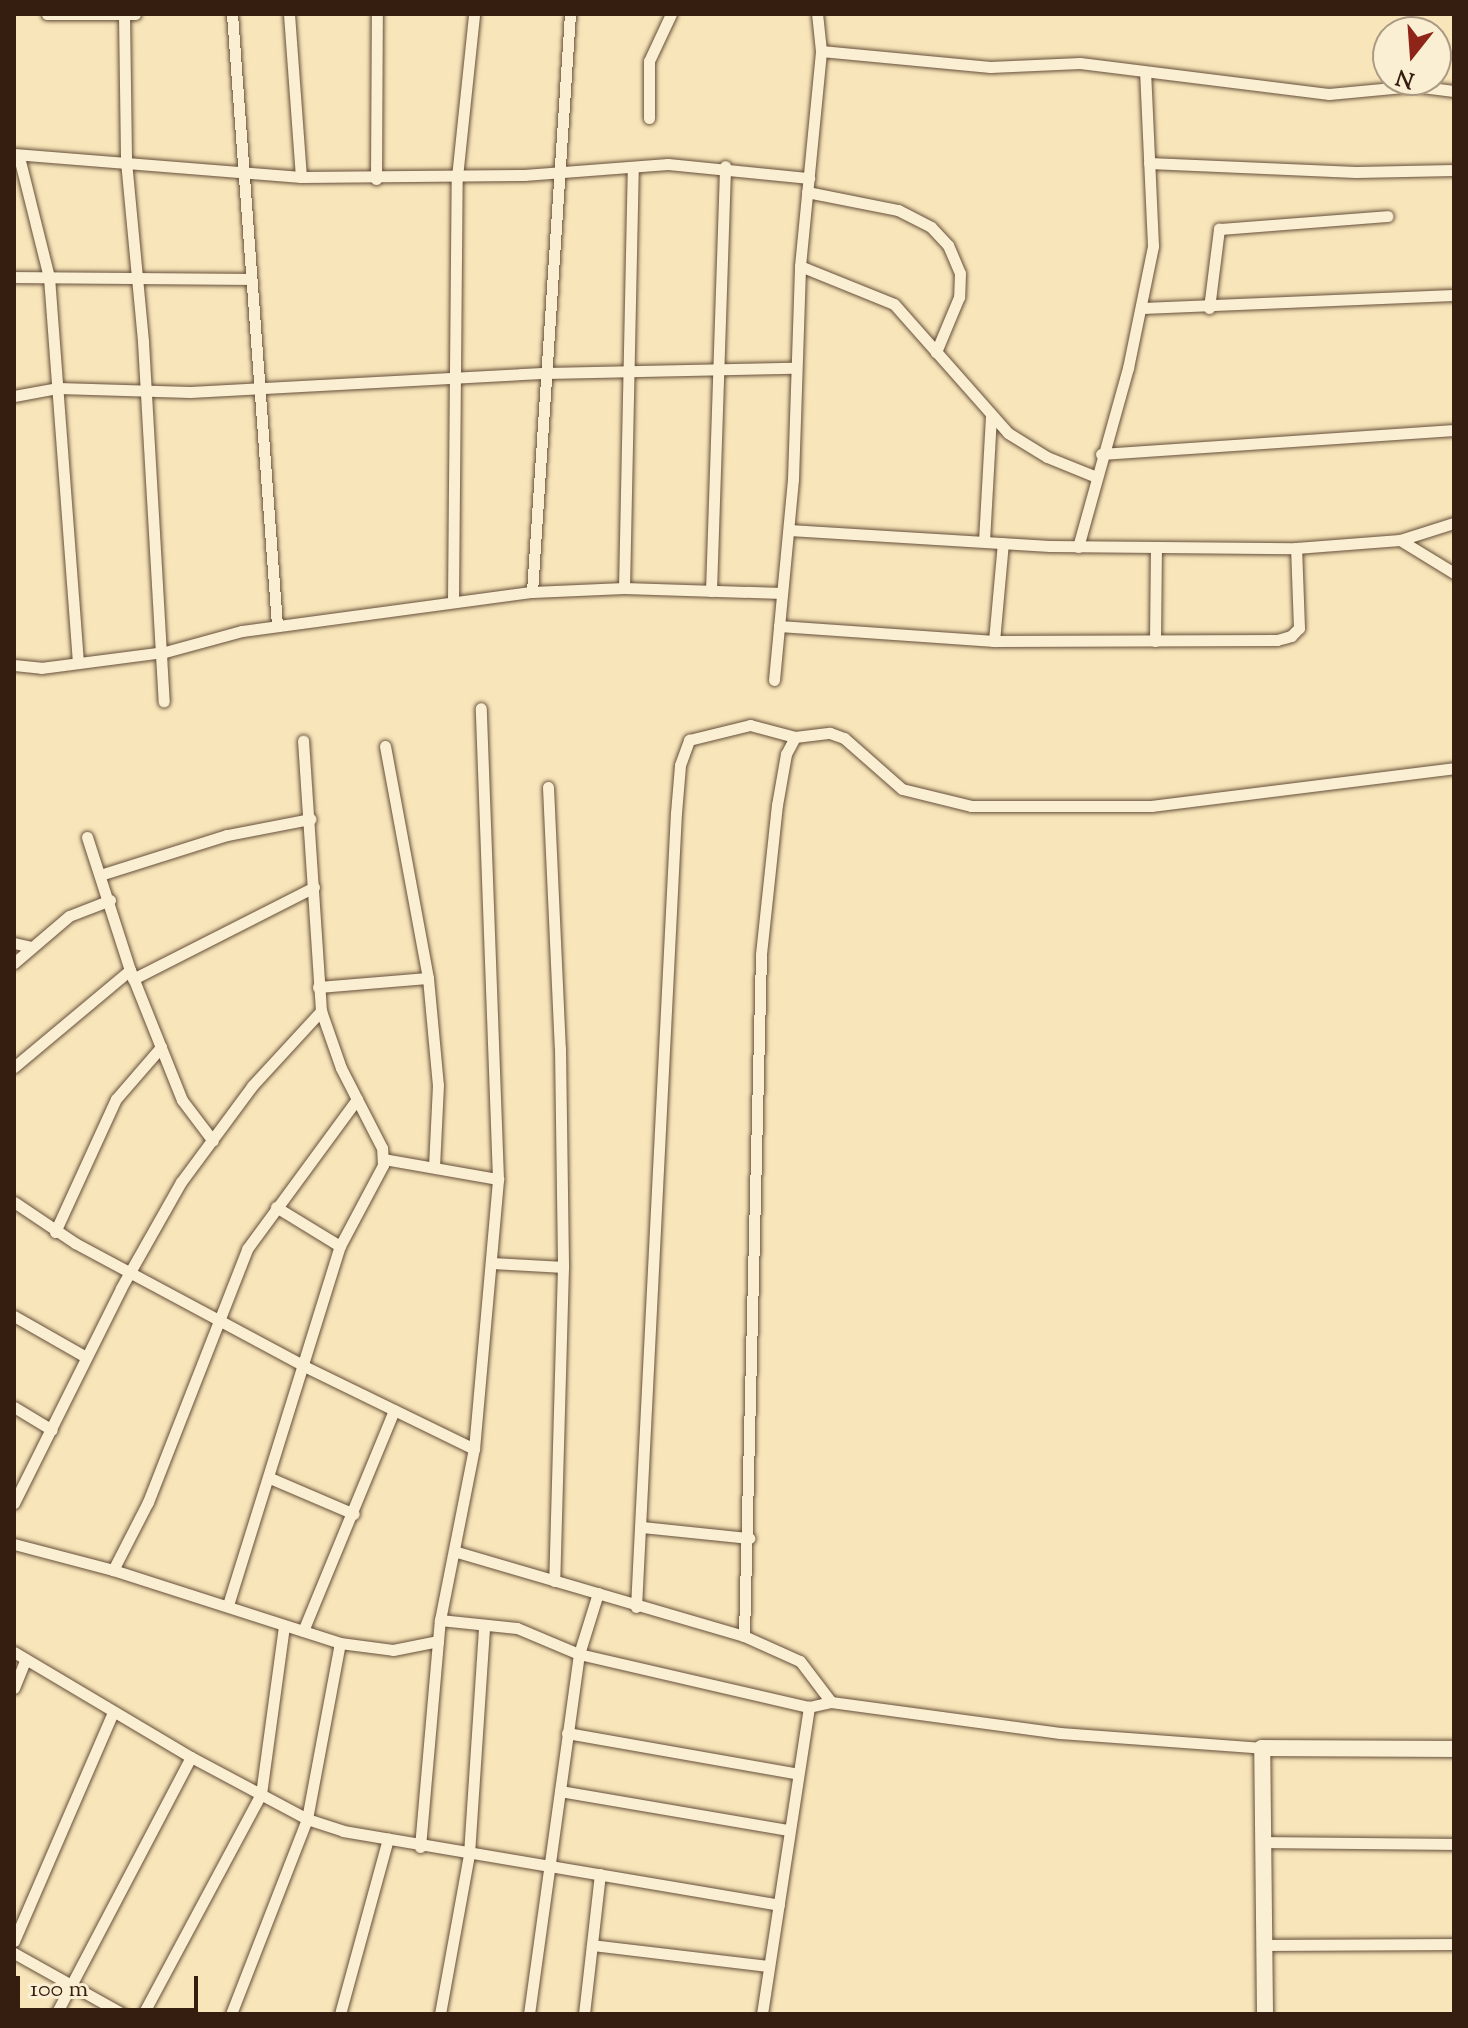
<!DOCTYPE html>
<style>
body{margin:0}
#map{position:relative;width:1468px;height:2028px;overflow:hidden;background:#f8e6ba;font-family:"Sorts Mill Goudy",serif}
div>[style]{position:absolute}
.roads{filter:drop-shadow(0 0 2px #664f3a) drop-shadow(0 0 2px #664f3a)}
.street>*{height:11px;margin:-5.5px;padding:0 5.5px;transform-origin:5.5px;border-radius:5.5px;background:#faefd2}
.secondary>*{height:16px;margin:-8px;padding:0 8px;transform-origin:8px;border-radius:8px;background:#faefd2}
span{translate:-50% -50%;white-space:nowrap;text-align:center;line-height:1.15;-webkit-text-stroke:7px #faefd2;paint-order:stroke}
.frame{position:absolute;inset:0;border:16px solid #351d10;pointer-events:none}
.north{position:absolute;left:1372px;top:16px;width:80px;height:80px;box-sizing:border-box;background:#faefd2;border:2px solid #ab9b84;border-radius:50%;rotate:197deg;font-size:22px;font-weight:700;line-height:32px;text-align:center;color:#351d10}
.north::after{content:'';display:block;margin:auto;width:28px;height:36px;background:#8f2418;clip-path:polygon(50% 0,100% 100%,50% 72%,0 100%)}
.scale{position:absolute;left:16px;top:1976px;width:182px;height:36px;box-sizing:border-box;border:4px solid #351d10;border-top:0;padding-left:10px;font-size:24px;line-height:28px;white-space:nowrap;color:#351d10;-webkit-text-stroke:6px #faefd2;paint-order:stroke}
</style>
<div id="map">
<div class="roads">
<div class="street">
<div style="left:47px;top:14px;width:88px"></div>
<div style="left:124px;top:14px;width:147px;rotate:89.2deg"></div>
<div style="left:126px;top:161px;width:182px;rotate:84.6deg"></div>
<div style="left:143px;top:342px;width:360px;rotate:86.7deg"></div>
<div style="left:232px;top:14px;width:614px;rotate:85.79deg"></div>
<div style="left:289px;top:14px;width:163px;rotate:85.8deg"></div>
<div style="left:821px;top:51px;width:170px;rotate:5.4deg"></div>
<div style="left:990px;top:67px;width:90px;rotate:-2.5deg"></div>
<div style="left:1080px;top:63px;width:251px;rotate:7.1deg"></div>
<div style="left:1329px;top:94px;width:85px;rotate:-5.4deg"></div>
<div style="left:1414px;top:86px;width:40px;rotate:7.1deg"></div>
<div style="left:649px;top:118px;width:57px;rotate:-90deg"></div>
<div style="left:649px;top:61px;width:52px;rotate:-64.9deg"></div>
<div style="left:14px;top:154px;width:288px;rotate:4.6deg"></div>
<div style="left:301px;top:177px;width:223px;rotate:-0.5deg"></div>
<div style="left:524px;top:175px;width:144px;rotate:-4.4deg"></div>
<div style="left:668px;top:164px;width:142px;rotate:5.7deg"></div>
<div style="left:19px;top:157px;width:124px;rotate:76deg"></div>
<div style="left:49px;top:277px;width:384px;rotate:85.7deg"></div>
<div style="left:1149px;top:163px;width:207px;rotate:2.5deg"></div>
<div style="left:1356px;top:172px;width:98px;rotate:-1.2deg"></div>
<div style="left:376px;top:179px;width:165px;rotate:-89.7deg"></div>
<div style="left:807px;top:192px;width:93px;rotate:11.2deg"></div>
<div style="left:898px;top:210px;width:37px;rotate:27deg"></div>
<div style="left:931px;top:227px;width:25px;rotate:47deg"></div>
<div style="left:948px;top:245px;width:30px;rotate:67deg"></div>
<div style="left:960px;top:273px;width:24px;rotate:92deg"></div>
<div style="left:959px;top:297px;width:60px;rotate:112.7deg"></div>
<div style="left:800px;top:266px;width:101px;rotate:22deg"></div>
<div style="left:894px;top:304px;width:172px;rotate:48.5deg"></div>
<div style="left:1008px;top:433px;width:46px;rotate:31.6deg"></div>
<div style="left:1047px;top:457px;width:51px;rotate:22deg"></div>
<div style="left:14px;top:277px;width:236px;rotate:0.5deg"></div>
<div style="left:1142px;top:308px;width:312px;rotate:-2.4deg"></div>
<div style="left:1209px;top:308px;width:80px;rotate:-82.8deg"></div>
<div style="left:1219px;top:229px;width:169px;rotate:-4.4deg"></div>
<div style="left:14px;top:396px;width:45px;rotate:-10.3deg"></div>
<div style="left:58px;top:388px;width:132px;rotate:1.7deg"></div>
<div style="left:190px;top:392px;width:357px;rotate:-3.1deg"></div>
<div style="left:546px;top:373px;width:247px;rotate:-1.2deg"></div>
<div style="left:1101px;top:454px;width:354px;rotate:-3.9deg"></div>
<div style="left:789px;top:530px;width:261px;rotate:3.5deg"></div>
<div style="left:1050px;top:546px;width:246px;rotate:0.5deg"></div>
<div style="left:1296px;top:548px;width:104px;rotate:-4.4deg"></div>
<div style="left:1400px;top:540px;width:57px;rotate:-17.5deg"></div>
<div style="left:1400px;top:540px;width:63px;rotate:31.4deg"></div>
<div style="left:984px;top:541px;width:124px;rotate:-86.8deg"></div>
<div style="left:1078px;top:547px;width:186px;rotate:-74.4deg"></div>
<div style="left:1128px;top:368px;width:125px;rotate:-78.4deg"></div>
<div style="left:1153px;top:246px;width:174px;rotate:-92.6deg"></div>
<div style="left:624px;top:588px;width:421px;rotate:-88.8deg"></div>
<div style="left:711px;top:591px;width:425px;rotate:-88.1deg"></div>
<div style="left:532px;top:592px;width:579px;rotate:-86.24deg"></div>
<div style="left:453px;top:601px;width:424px;rotate:-89.5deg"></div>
<div style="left:457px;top:177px;width:164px;rotate:-84deg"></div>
<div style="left:779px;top:626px;width:216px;rotate:4deg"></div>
<div style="left:994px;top:641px;width:283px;rotate:-0.2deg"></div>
<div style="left:1277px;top:640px;width:15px;rotate:-16deg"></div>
<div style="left:1291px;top:636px;width:11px;rotate:-45deg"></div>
<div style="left:1299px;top:628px;width:80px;rotate:-92.1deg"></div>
<div style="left:994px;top:641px;width:98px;rotate:-84.8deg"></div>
<div style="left:1155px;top:641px;width:93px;rotate:-89.4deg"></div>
<div style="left:14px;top:665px;width:27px;rotate:6deg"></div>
<div style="left:41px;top:668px;width:125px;rotate:-7.4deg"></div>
<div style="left:165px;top:652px;width:80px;rotate:-15.3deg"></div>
<div style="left:242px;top:631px;width:293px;rotate:-7.7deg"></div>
<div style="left:532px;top:592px;width:92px;rotate:-2.5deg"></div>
<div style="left:624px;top:588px;width:158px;rotate:1.8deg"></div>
<div style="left:774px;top:680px;width:202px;rotate:-84.6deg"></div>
<div style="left:793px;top:479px;width:213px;rotate:-88.1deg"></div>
<div style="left:800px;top:266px;width:216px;rotate:-84.4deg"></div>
<div style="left:821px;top:51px;width:37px;rotate:-96deg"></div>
<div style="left:385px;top:746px;width:236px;rotate:79.5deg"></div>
<div style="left:428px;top:978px;width:107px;rotate:84.7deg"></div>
<div style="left:438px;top:1085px;width:82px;rotate:92.8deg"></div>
<div style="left:548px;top:787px;width:261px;rotate:87.4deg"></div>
<div style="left:560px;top:1048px;width:219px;rotate:89.2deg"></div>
<div style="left:563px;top:1267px;width:314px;rotate:91.6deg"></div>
<div style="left:87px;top:837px;width:140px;rotate:72.1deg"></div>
<div style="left:130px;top:970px;width:140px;rotate:68.2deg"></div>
<div style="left:182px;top:1100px;width:51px;rotate:52.9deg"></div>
<div style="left:100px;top:875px;width:133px;rotate:-17.5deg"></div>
<div style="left:227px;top:835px;width:85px;rotate:-10.9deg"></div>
<div style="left:14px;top:943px;width:17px;rotate:13deg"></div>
<div style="left:14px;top:963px;width:72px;rotate:-40.5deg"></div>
<div style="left:69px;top:916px;width:44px;rotate:-21.3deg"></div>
<div style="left:133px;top:979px;width:203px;rotate:-26.9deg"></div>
<div style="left:318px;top:987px;width:110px;rotate:-4.7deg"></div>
<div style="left:14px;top:1067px;width:151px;rotate:-39.9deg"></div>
<div style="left:384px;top:1159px;width:116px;rotate:10deg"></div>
<div style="left:14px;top:1202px;width:73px;rotate:33.9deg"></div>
<div style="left:75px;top:1243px;width:260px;rotate:28.2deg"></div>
<div style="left:304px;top:1366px;width:189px;rotate:26deg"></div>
<div style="left:276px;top:1207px;width:75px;rotate:31.4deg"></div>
<div style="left:55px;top:1232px;width:146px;rotate:-65.4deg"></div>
<div style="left:116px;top:1099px;width:69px;rotate:-49.1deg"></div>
<div style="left:493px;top:1263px;width:70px;rotate:3.3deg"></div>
<div style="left:14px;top:1316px;width:83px;rotate:29.7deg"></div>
<div style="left:14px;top:1407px;width:44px;rotate:31.2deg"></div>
<div style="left:270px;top:1478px;width:91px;rotate:23.2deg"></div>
<div style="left:14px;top:1503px;width:240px;rotate:-63.5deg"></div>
<div style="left:121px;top:1288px;width:122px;rotate:-60.5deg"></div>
<div style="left:181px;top:1182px;width:119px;rotate:-53.5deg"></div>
<div style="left:252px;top:1086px;width:102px;rotate:-47.4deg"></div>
<div style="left:321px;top:1011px;width:271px;rotate:-93.8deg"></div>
<div style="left:642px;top:1527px;width:108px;rotate:5.9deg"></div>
<div style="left:14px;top:1544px;width:102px;rotate:14.7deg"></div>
<div style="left:113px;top:1570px;width:238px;rotate:17.8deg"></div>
<div style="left:340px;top:1643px;width:53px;rotate:7.5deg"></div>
<div style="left:393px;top:1650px;width:46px;rotate:-11.3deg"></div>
<div style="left:457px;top:1552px;width:299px;rotate:16.3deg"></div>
<div style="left:744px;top:1636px;width:61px;rotate:24.1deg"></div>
<div style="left:800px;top:1661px;width:51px;rotate:52.9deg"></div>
<div style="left:113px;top:1570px;width:76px;rotate:-62.8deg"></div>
<div style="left:148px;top:1502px;width:272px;rotate:-68.6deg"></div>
<div style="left:247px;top:1249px;width:186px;rotate:-53.7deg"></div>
<div style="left:228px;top:1605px;width:376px;rotate:-72.7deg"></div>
<div style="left:340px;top:1246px;width:92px;rotate:-62deg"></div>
<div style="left:383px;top:1165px;width:17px;rotate:-93deg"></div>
<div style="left:382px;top:1148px;width:90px;rotate:-117.1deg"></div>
<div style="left:341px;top:1068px;width:60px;rotate:-109.3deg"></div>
<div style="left:636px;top:1607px;width:795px;rotate:-87.12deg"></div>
<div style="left:676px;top:813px;width:48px;rotate:-85.2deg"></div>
<div style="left:680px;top:765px;width:27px;rotate:-70deg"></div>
<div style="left:689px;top:740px;width:63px;rotate:-13.8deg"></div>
<div style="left:750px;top:725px;width:47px;rotate:14.9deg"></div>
<div style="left:795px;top:737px;width:35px;rotate:-7deg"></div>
<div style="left:830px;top:733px;width:15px;rotate:20deg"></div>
<div style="left:844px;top:738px;width:77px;rotate:41.3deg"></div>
<div style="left:902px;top:789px;width:71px;rotate:13.8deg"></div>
<div style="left:971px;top:806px;width:180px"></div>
<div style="left:1151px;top:806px;width:305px;rotate:-7.1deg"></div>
<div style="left:440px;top:1620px;width:77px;rotate:5.9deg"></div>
<div style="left:517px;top:1628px;width:67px;rotate:22.8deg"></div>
<div style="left:579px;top:1654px;width:236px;rotate:13deg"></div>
<div style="left:303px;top:1631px;width:239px;rotate:-67.6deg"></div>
<div style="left:744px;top:1636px;width:682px;rotate:-88.57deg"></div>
<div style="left:761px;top:954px;width:150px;rotate:-83.9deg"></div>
<div style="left:777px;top:805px;width:52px;rotate:-80deg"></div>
<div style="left:786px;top:754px;width:19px;rotate:-62deg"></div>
<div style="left:14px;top:1652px;width:206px;rotate:30.7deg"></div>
<div style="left:191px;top:1757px;width:132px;rotate:28.1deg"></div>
<div style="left:307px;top:1819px;width:38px;rotate:18deg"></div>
<div style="left:343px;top:1831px;width:442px;rotate:9.6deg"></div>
<div style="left:14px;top:1688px;width:31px;rotate:-68deg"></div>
<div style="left:567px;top:1733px;width:231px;rotate:10deg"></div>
<div style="left:560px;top:1791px;width:232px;rotate:9.7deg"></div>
<div style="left:1263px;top:1842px;width:191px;rotate:0.6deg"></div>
<div style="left:420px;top:1847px;width:228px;rotate:-85deg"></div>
<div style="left:440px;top:1620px;width:174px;rotate:-78.8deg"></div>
<div style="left:474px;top:1449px;width:271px;rotate:-84.9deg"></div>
<div style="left:498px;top:1179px;width:471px;rotate:-92.1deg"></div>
<div style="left:14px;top:1941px;width:249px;rotate:-66.6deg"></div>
<div style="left:592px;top:1945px;width:178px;rotate:6.8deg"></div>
<div style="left:1264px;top:1945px;width:190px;rotate:-0.3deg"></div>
<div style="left:14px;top:1953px;width:125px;rotate:29.2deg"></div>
<div style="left:56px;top:2014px;width:290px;rotate:-62.3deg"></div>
<div style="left:143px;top:2014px;width:250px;rotate:-61.8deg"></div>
<div style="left:261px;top:1794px;width:170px;rotate:-82.2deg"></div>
<div style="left:231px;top:2014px;width:209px;rotate:-68.7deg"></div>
<div style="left:307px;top:1819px;width:179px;rotate:-79.4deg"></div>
<div style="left:340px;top:2014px;width:182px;rotate:-74.7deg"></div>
<div style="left:440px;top:2014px;width:163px;rotate:-79.7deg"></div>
<div style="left:469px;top:1854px;width:227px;rotate:-86.2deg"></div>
<div style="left:529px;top:2014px;width:363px;rotate:-82.1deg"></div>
<div style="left:579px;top:1654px;width:64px;rotate:-72.7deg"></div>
<div style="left:584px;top:2014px;width:141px;rotate:-83.5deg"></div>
<div style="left:762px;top:2014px;width:311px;rotate:-81.3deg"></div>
<div style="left:809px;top:1707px;width:23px;rotate:-13deg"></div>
<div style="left:831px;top:1702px;width:231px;rotate:7.7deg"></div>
<div style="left:1060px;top:1733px;width:203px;rotate:4.2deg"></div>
</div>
<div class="secondary">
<div style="left:1265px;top:2014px;width:266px;rotate:-90.6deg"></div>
<div style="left:1262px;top:1748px;width:192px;rotate:0.3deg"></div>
</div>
</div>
<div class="frame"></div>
<div class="north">N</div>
<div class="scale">100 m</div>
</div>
